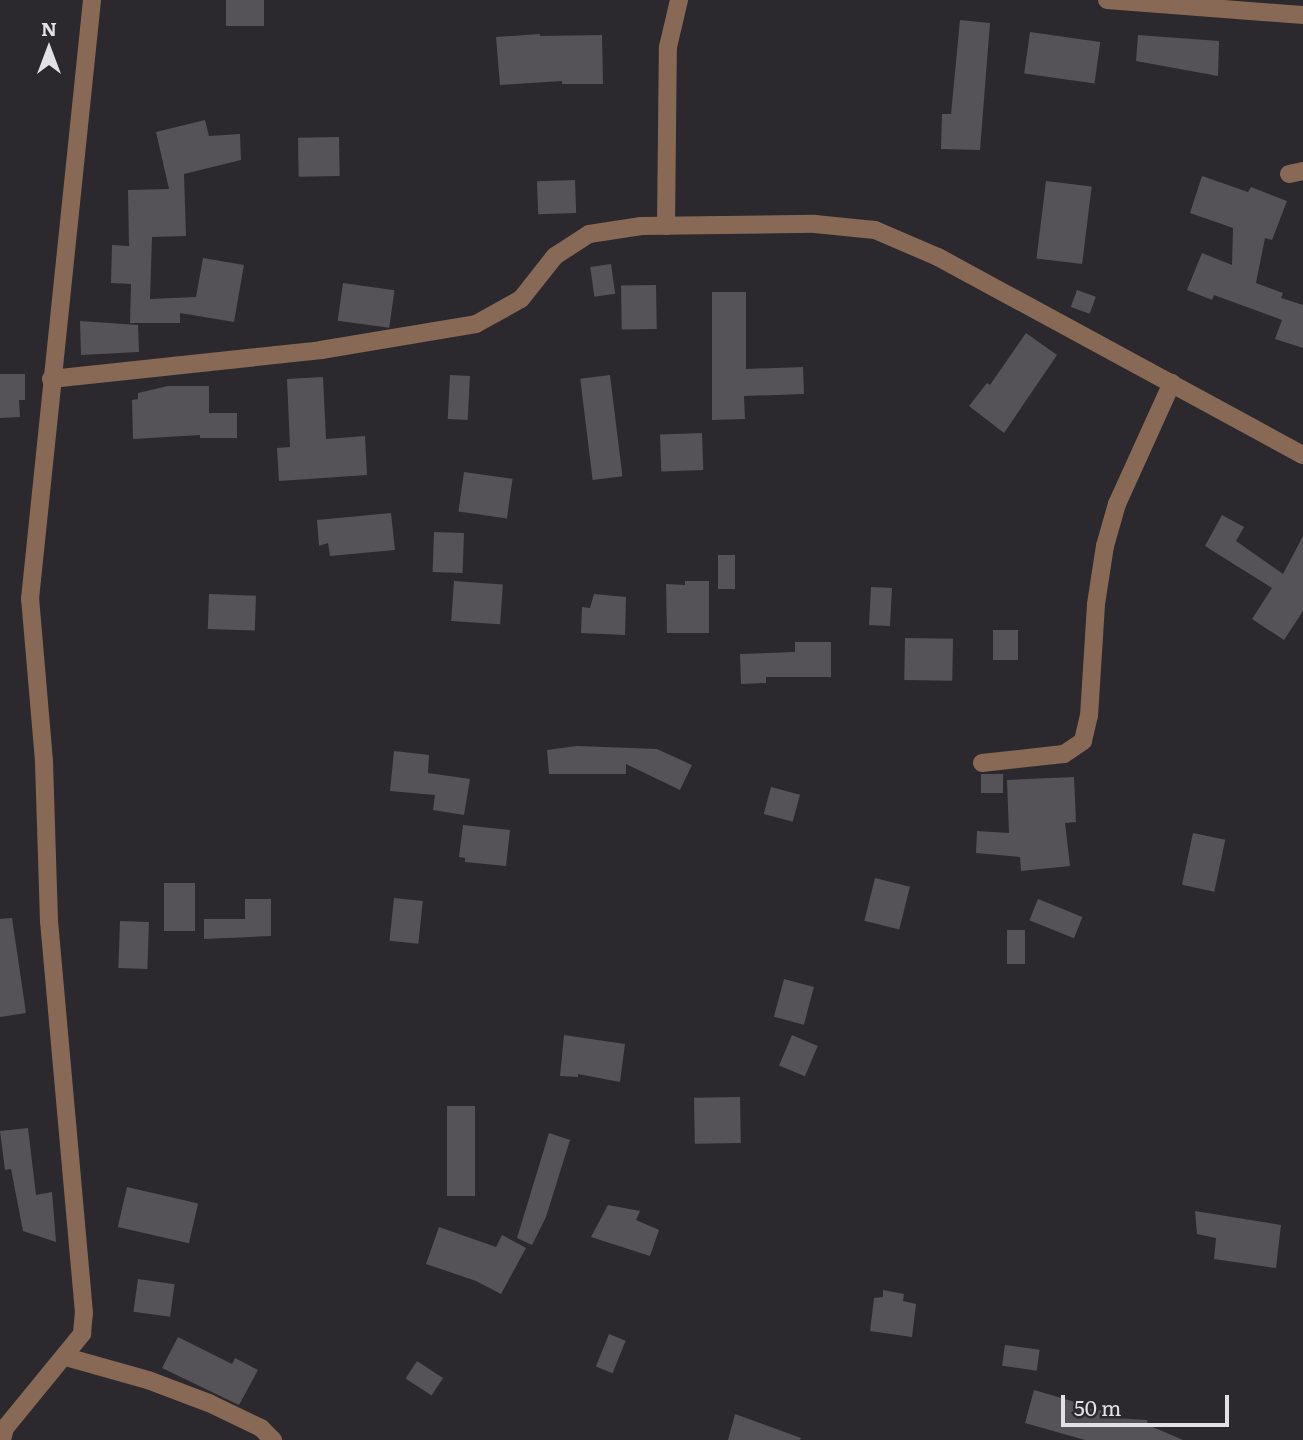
<!DOCTYPE html>
<style>
body{margin:0}
#map{position:relative;width:1303px;height:1440px;overflow:hidden;background:#2b292e;font-family:Literata,serif}
div>[style]{position:absolute}
.building>*{inset:0;background:#555258;transform-origin:0 0}
.minor>*{height:18px;margin:-9px;padding:0 9px;transform-origin:9px;border-radius:9px;background:#886955}
span{translate:-50% -50%;white-space:nowrap;text-align:center;line-height:1.15;-webkit-text-stroke:5px #2b292e;paint-order:stroke}
.north{position:absolute;left:14px;top:14px;width:70px;height:70px;-webkit-text-stroke:5px #2b292e;paint-order:stroke;rotate:0deg;font-size:19px;font-weight:700;line-height:28px;text-align:center;color:#e2e1e5}
.north::after{content:'';display:block;margin:auto;width:24px;height:32px;background:#e2e1e5;clip-path:polygon(50% 0,100% 100%,50% 72%,0 100%)}
.scale{position:absolute;left:1061px;top:1395px;width:168px;height:32px;box-sizing:border-box;border:4px solid #e2e1e5;border-top:0;padding-left:9px;font-size:21px;line-height:24px;white-space:nowrap;color:#e2e1e5;-webkit-text-stroke:5px #2b292e;paint-order:stroke}
</style>
<div id="map">
<div class="building">
<div style="left:226px;top:0;width:38px;height:26px"></div>
<div style="clip-path:polygon(960px 20px,990px 23px,980px 150px,941px 149px,942px 114px,951px 114px)"></div>
<div style="left:1030px;top:32px;width:71px;height:42px;rotate:8deg"></div>
<div style="clip-path:polygon(540px 34px,540px 36px,602px 35px,603px 84px,562px 84px,562px 81px,500px 85px,496px 37px)"></div>
<div style="clip-path:polygon(1138px 35px,1219px 41px,1218px 76px,1136px 61px)"></div>
<div style="clip-path:polygon(205px 120px,209px 136px,240px 134px,241px 160px,184px 174px,186px 236px,152px 237px,150px 299px,196px 297px,203px 258px,244px 265px,234px 322px,180px 313px,180px 323px,130px 323px,131px 284px,111px 283px,112px 245px,129px 246px,128px 190px,169px 189px,156px 132px)"></div>
<div style="left:339px;top:137px;width:39px;height:41px;rotate:89deg"></div>
<div style="clip-path:polygon(1202px 176px,1248px 192px,1251px 187px,1287px 201px,1272px 240px,1265px 238px,1256px 283px,1283px 293px,1281px 298px,1303px 305px,1303px 348px,1275px 339px,1282px 320px,1214px 295px,1212px 300px,1187px 290px,1202px 253px,1232px 265px,1233px 228px,1190px 213px)"></div>
<div style="left:575px;top:180px;width:33px;height:38px;rotate:88deg"></div>
<div style="left:1046px;top:181px;width:46px;height:78px;rotate:7deg"></div>
<div style="left:611px;top:264px;width:30px;height:21px;rotate:82deg"></div>
<div style="left:343px;top:283px;width:52px;height:38px;rotate:8deg"></div>
<div style="left:656px;top:285px;width:44px;height:35px;rotate:89deg"></div>
<div style="left:1077px;top:290px;width:20px;height:18px;rotate:20deg"></div>
<div style="clip-path:polygon(712px 292px,746px 292px,746px 369px,803px 367px,804px 394px,744px 396px,745px 419px,712px 420px)"></div>
<div style="clip-path:polygon(80px 321px,138px 325px,139px 352px,81px 355px)"></div>
<div style="clip-path:polygon(1026px 333px,1057px 355px,1004px 433px,969px 406px,987px 383px,990px 385px)"></div>
<div style="clip-path:polygon(0 374px,25px 374px,25px 400px,19px 400px,20px 417px,0 418px)"></div>
<div style="left:450px;top:375px;width:20px;height:44px;rotate:3deg"></div>
<div style="left:610px;top:375px;width:102px;height:30px;rotate:83deg"></div>
<div style="clip-path:polygon(323px 377px,326px 439px,365px 436px,367px 475px,279px 481px,277px 448px,290px 447px,287px 379px)"></div>
<div style="clip-path:polygon(168px 386px,209px 386px,209px 413px,237px 413px,237px 438px,200px 438px,200px 435px,133px 439px,132px 400px,138px 399px,138px 393px)"></div>
<div style="left:702px;top:433px;width:37px;height:42px;rotate:88deg"></div>
<div style="left:464px;top:472px;width:49px;height:40px;rotate:8deg"></div>
<div style="clip-path:polygon(391px 513px,395px 550px,330px 556px,328px 543px,319px 546px,317px 520px)"></div>
<div style="clip-path:polygon(1222px 515px,1244px 527px,1236px 541px,1283px 574px,1303px 536px,1303px 611px,1284px 640px,1252px 619px,1272px 588px,1205px 546px)"></div>
<div style="left:434px;top:532px;width:30px;height:40px;rotate:2deg"></div>
<div style="left:718px;top:555px;width:17px;height:34px"></div>
<div style="left:454px;top:581px;width:49px;height:40px;rotate:4deg"></div>
<div style="clip-path:polygon(685px 581px,709px 581px,709px 633px,667px 633px,666px 584px,685px 585px)"></div>
<div style="left:871px;top:587px;width:21px;height:38px;rotate:3deg"></div>
<div style="left:209px;top:594px;width:47px;height:35px;rotate:2deg"></div>
<div style="clip-path:polygon(594px 594px,626px 597px,625px 635px,581px 633px,582px 607px,590px 608px)"></div>
<div style="left:993px;top:630px;width:25px;height:30px"></div>
<div style="left:905px;top:638px;width:48px;height:42px;rotate:1deg"></div>
<div style="clip-path:polygon(795px 642px,831px 642px,831px 677px,766px 677px,766px 683px,741px 684px,740px 654px,795px 652px)"></div>
<div style="clip-path:polygon(577px 746px,657px 749px,692px 765px,680px 790px,626px 764px,626px 774px,549px 774px,547px 750px)"></div>
<div style="clip-path:polygon(394px 751px,429px 755px,428px 773px,470px 779px,464px 815px,433px 810px,435px 795px,390px 791px)"></div>
<div style="left:981px;top:774px;width:22px;height:19px"></div>
<div style="clip-path:polygon(1074px 777px,1076px 822px,1065px 823px,1070px 866px,1021px 871px,1020px 857px,976px 853px,977px 831px,1009px 833px,1007px 780px)"></div>
<div style="left:771px;top:787px;width:30px;height:28px;rotate:15deg"></div>
<div style="clip-path:polygon(463px 825px,510px 830px,506px 866px,465px 862px,465px 858px,459px 857px)"></div>
<div style="left:1193px;top:833px;width:33px;height:53px;rotate:12deg"></div>
<div style="left:875px;top:878px;width:36px;height:44px;rotate:14deg"></div>
<div style="left:164px;top:883px;width:31px;height:48px"></div>
<div style="left:394px;top:898px;width:29px;height:43px;rotate:6deg"></div>
<div style="clip-path:polygon(245px 899px,271px 899px,271px 936px,204px 939px,204px 919px,245px 919px)"></div>
<div style="left:1038px;top:899px;width:48px;height:23px;rotate:22deg"></div>
<div style="clip-path:polygon(12px 918px,26px 1013px,0 1017px,0 919px)"></div>
<div style="left:120px;top:921px;width:29px;height:47px;rotate:2deg"></div>
<div style="left:1007px;top:930px;width:18px;height:34px"></div>
<div style="left:784px;top:979px;width:31px;height:39px;rotate:15deg"></div>
<div style="clip-path:polygon(564px 1035px,625px 1044px,620px 1082px,578px 1074px,578px 1077px,560px 1076px)"></div>
<div style="left:792px;top:1035px;width:28px;height:33px;rotate:23deg"></div>
<div style="left:740px;top:1097px;width:46px;height:46px;rotate:89deg"></div>
<div style="left:447px;top:1106px;width:28px;height:90px"></div>
<div style="clip-path:polygon(28px 1128px,36px 1195px,52px 1192px,56px 1242px,23px 1231px,11px 1169px,5px 1170px,0 1131px)"></div>
<div style="clip-path:polygon(549px 1133px,570px 1140px,546px 1217px,532px 1245px,517px 1238px)"></div>
<div style="left:127px;top:1187px;width:73px;height:41px;rotate:13deg"></div>
<div style="clip-path:polygon(608px 1205px,640px 1211px,636px 1220px,659px 1230px,650px 1256px,591px 1237px)"></div>
<div style="clip-path:polygon(1195px 1211px,1281px 1225px,1276px 1268px,1214px 1259px,1216px 1238px,1197px 1234px)"></div>
<div style="clip-path:polygon(439px 1227px,496px 1247px,502px 1235px,526px 1248px,501px 1294px,476px 1281px,426px 1264px)"></div>
<div style="left:138px;top:1279px;width:37px;height:33px;rotate:8deg"></div>
<div style="clip-path:polygon(883px 1290px,904px 1294px,903px 1301px,916px 1304px,912px 1337px,870px 1331px,874px 1298px,883px 1297px)"></div>
<div style="left:609px;top:1334px;width:18px;height:35px;rotate:22deg"></div>
<div style="clip-path:polygon(178px 1337px,232px 1364px,235px 1358px,258px 1370px,239px 1405px,162px 1368px)"></div>
<div style="left:1005px;top:1345px;width:35px;height:21px;rotate:8deg"></div>
<div style="left:417px;top:1361px;width:31px;height:21px;rotate:33deg"></div>
<div style="clip-path:polygon(1034px 1390px,1075px 1402px,1074px 1406px,1116px 1413px,1115px 1418px,1147px 1420px,1148px 1425px,1183px 1440px,1085px 1440px,1025px 1423px)"></div>
<div style="clip-path:polygon(735px 1414px,801px 1438px,800px 1440px,728px 1440px)"></div>
</div>
<div class="minor">
<div style="left:1107px;top:0;width:197px;rotate:4.4deg"></div>
<div style="left:1289px;top:174px;width:14px;rotate:-12deg"></div>
<div style="left:666px;top:226px;width:179px;rotate:-89.4deg"></div>
<div style="left:668px;top:47px;width:48px;rotate:-76.8deg"></div>
<div style="left:51px;top:379px;width:272px;rotate:-6.1deg"></div>
<div style="left:321px;top:350px;width:157px;rotate:-9.5deg"></div>
<div style="left:476px;top:324px;width:51px;rotate:-29.1deg"></div>
<div style="left:521px;top:299px;width:55px;rotate:-51.7deg"></div>
<div style="left:555px;top:256px;width:40px;rotate:-32.9deg"></div>
<div style="left:589px;top:234px;width:53px;rotate:-8.7deg"></div>
<div style="left:641px;top:226px;width:174px;rotate:-0.7deg"></div>
<div style="left:815px;top:224px;width:60px;rotate:5.7deg"></div>
<div style="left:875px;top:230px;width:69px;rotate:23.2deg"></div>
<div style="left:938px;top:257px;width:415px;rotate:28.5deg"></div>
<div style="left:982px;top:763px;width:82px;rotate:-6.3deg"></div>
<div style="left:1064px;top:754px;width:23px;rotate:-34deg"></div>
<div style="left:1083px;top:741px;width:26px;rotate:-77deg"></div>
<div style="left:1089px;top:716px;width:112px;rotate:-86.4deg"></div>
<div style="left:1096px;top:604px;width:59px;rotate:-81.2deg"></div>
<div style="left:1105px;top:546px;width:44px;rotate:-74.1deg"></div>
<div style="left:1117px;top:504px;width:133px;rotate:-65.6deg"></div>
<div style="left:66px;top:1357px;width:85px;rotate:15.7deg"></div>
<div style="left:148px;top:1380px;width:65px;rotate:20.7deg"></div>
<div style="left:209px;top:1403px;width:58px;rotate:25.7deg"></div>
<div style="left:261px;top:1428px;width:17px;rotate:45deg"></div>
<div style="left:2px;top:1440px;width:12px;rotate:-76deg"></div>
<div style="left:5px;top:1428px;width:122px;rotate:-50.7deg"></div>
<div style="left:82px;top:1334px;width:21px;rotate:-85deg"></div>
<div style="left:84px;top:1313px;width:394px;rotate:-95.1deg"></div>
<div style="left:49px;top:921px;width:160px;rotate:-91.8deg"></div>
<div style="left:44px;top:761px;width:163px;rotate:-94.9deg"></div>
<div style="left:30px;top:599px;width:602px;rotate:-84.09deg"></div>
</div>
<div class="north">N</div>
<div class="scale">50 m</div>
</div>
